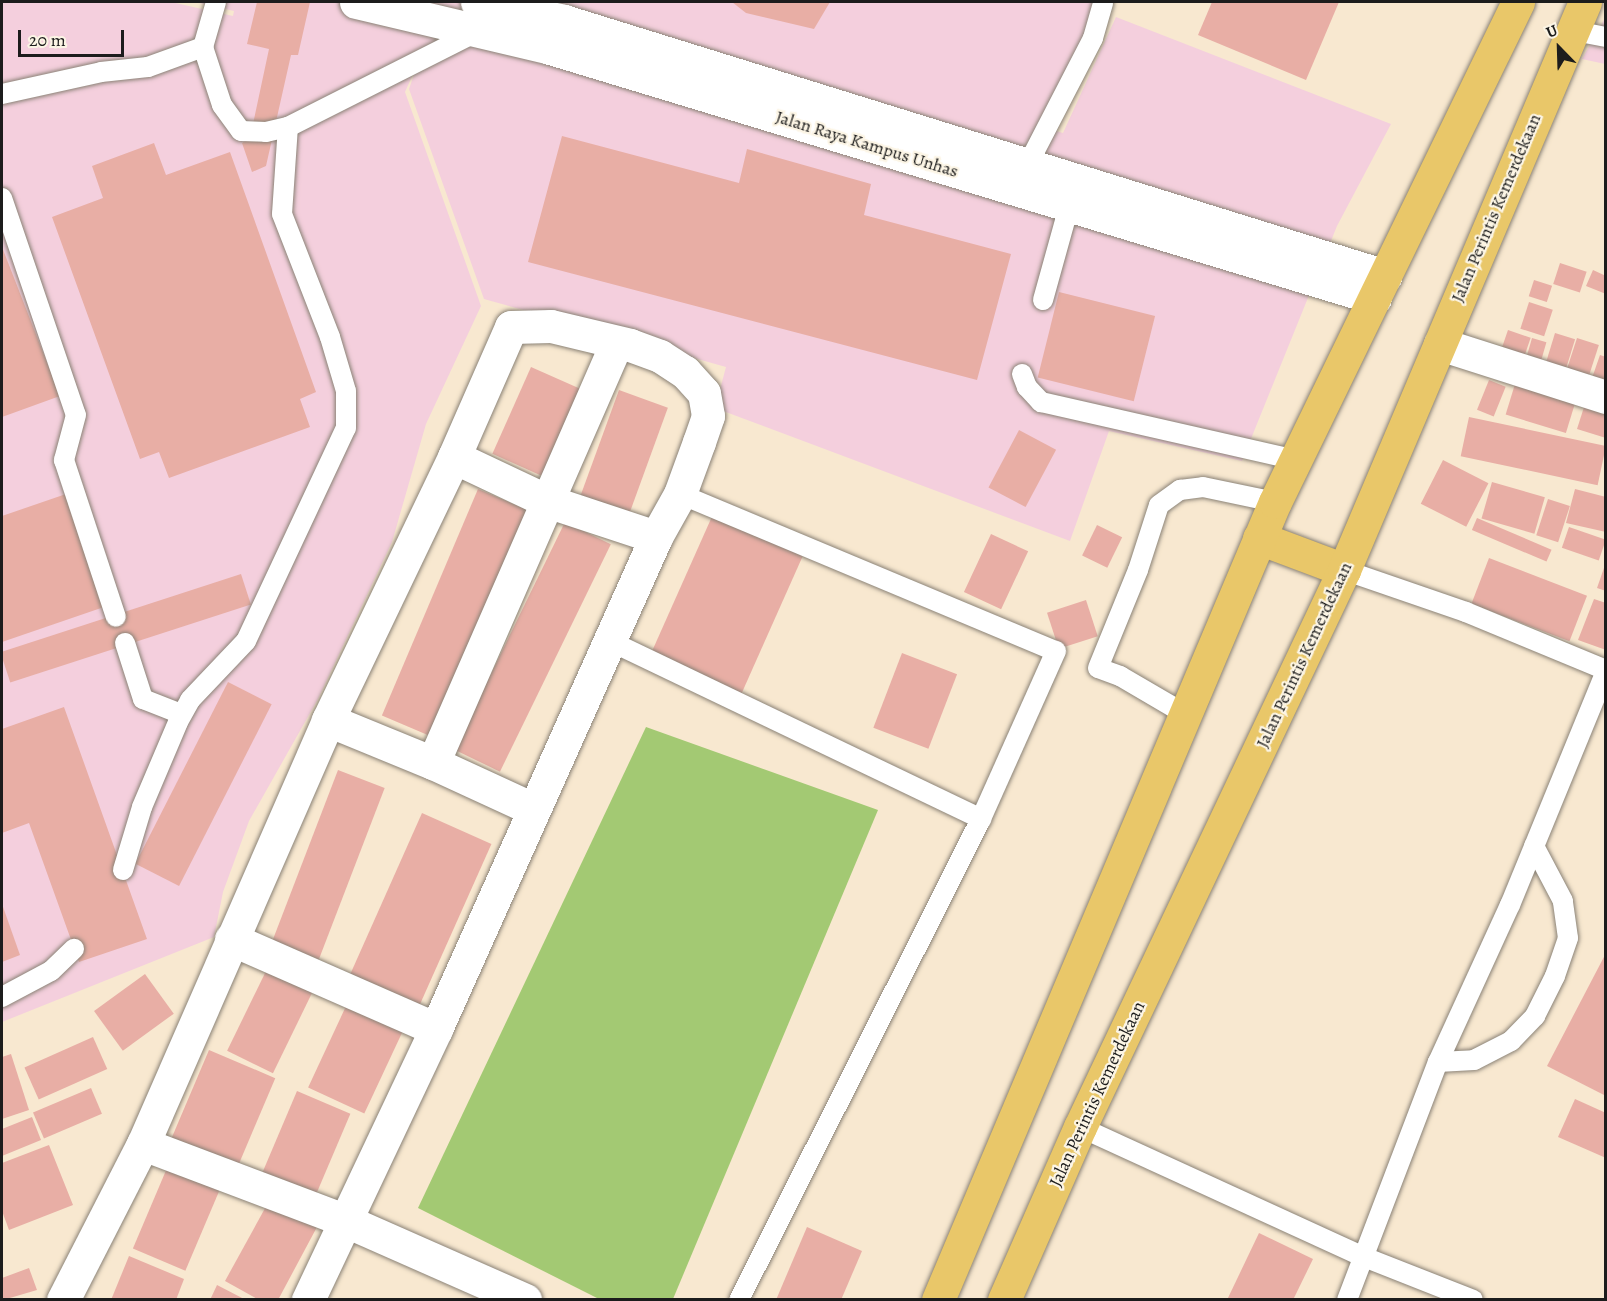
<!DOCTYPE html>
<style>
body{margin:0}
#map{position:relative;width:1607px;height:1301px;overflow:hidden;background:#f8e8d0;font-family:Alegreya,serif}
div>[style]{position:absolute}
.built>*{inset:0;background:#f4cfdd}
.green>*{inset:0;background:#a3c973}
.building>*{inset:0;background:#e8aea5;transform-origin:0 0}
.roads{filter:drop-shadow(0 0 2px #8a8276) drop-shadow(0 0 2px #8a8276)}
.service>*{height:20px;margin:-10px;padding:0 10px;transform-origin:10px;border-radius:10px;background:#fff}
.minor>*{height:33px;margin:-16.5px;padding:0 16.5px;transform-origin:16.5px;border-radius:16.5px;background:#fff}
.tertiary>*{height:33px;margin:-16.5px;padding:0 16.5px;transform-origin:16.5px;border-radius:16.5px;background:#fff}
.trunk>*{height:33px;margin:-16.5px;padding:0 16.5px;transform-origin:16.5px;border-radius:16.5px;background:#e9c769}
span{translate:-50% -50%;white-space:nowrap;text-align:center;line-height:1.15;-webkit-text-stroke:4.5px #fcf5e5;paint-order:stroke}
.street-label{font-size:18px;color:#1c1c1c}
.frame{position:absolute;inset:0;border:3px solid #1c1c1c;pointer-events:none}
.north{position:absolute;left:1529px;top:18px;width:60px;height:60px;-webkit-text-stroke:4px #fcf5e5;paint-order:stroke;rotate:337deg;font-size:16px;font-weight:700;line-height:24px;text-align:center;color:#1c1c1c}
.north::after{content:'';display:block;margin:auto;width:21px;height:27px;background:#1c1c1c;clip-path:polygon(50% 0,100% 100%,50% 72%,0 100%)}
.scale{position:absolute;left:18px;top:30px;width:106px;height:27px;box-sizing:border-box;border:3px solid #1c1c1c;border-top:0;padding-left:8px;font-size:18px;line-height:21px;white-space:nowrap;color:#1c1c1c;-webkit-text-stroke:4px #fcf5e5;paint-order:stroke}
</style>
<div id="map">
<div class="built">
<div style="clip-path:polygon(2px 2px,171px 2px,233px 16px,234px 11px,195px 2px,1110px 2px,1056px 131px,1063px 133px,1116px 17px,1391px 124px,1337px 226px,1242px 461px,1109px 431px,1070px 541px,715px 408px,726px 367px,484px 299px,409px 89px,418px 63px,405px 92px,481px 306px,426px 424px,392px 542px,318px 699px,249px 821px,223px 892px,214px 937px,2px 1022px)"></div>
<div style="clip-path:polygon(1605px 18px,1605px 64px,1582px 59px)"></div>
</div>
<div class="green">
<div style="clip-path:polygon(646px 727px,878px 810px,673px 1299px,599px 1299px,418px 1208px)"></div>
</div>
<div class="building">
<div style="clip-path:polygon(257px 2px,310px 2px,298px 55px,291px 55px,266px 166px,252px 172px,242px 143px,250px 138px,269px 49px,247px 44px)"></div>
<div style="clip-path:polygon(732px 2px,830px 2px,814px 29px,746px 13px)"></div>
<div style="clip-path:polygon(1212px 2px,1339px 2px,1306px 80px,1198px 35px)"></div>
<div style="clip-path:polygon(562px 136px,739px 183px,747px 149px,871px 184px,864px 215px,1011px 254px,977px 380px,528px 262px)"></div>
<div style="clip-path:polygon(154px 143px,166px 175px,230px 152px,316px 392px,300px 399px,310px 427px,169px 478px,159px 452px,140px 459px,52px 217px,103px 198px,92px 166px)"></div>
<div style="clip-path:polygon(2px 247px,60px 396px,2px 417px)"></div>
<div style="left:1560px;top:263px;width:28px;height:22px;rotate:18deg"></div>
<div style="clip-path:polygon(1593px 270px,1606px 276px,1606px 294px,1586px 286px)"></div>
<div style="left:1534px;top:280px;width:19px;height:17px;rotate:18deg"></div>
<div style="left:1059px;top:292px;width:99px;height:88px;rotate:14deg"></div>
<div style="left:1529px;top:302px;width:25px;height:28px;rotate:18deg"></div>
<div style="left:1508px;top:330px;width:24px;height:23px;rotate:19deg"></div>
<div style="left:1555px;top:333px;width:21px;height:30px;rotate:17deg"></div>
<div style="left:1532px;top:338px;width:15px;height:21px;rotate:16deg"></div>
<div style="left:1577px;top:338px;width:23px;height:34px;rotate:18deg"></div>
<div style="clip-path:polygon(1600px 355px,1606px 357px,1606px 382px,1592px 378px)"></div>
<div style="left:531px;top:367px;width:55px;height:95px;rotate:24deg"></div>
<div style="left:1489px;top:380px;width:18px;height:32px;rotate:22deg"></div>
<div style="left:1515px;top:384px;width:63px;height:32px;rotate:17deg"></div>
<div style="left:619px;top:390px;width:52px;height:115px;rotate:20deg"></div>
<div style="clip-path:polygon(1585px 404px,1606px 410px,1606px 438px,1577px 429px)"></div>
<div style="left:1469px;top:417px;width:140px;height:40px;rotate:12deg"></div>
<div style="left:1019px;top:430px;width:42px;height:65px;rotate:28deg"></div>
<div style="left:1443px;top:460px;width:51px;height:49px;rotate:27deg"></div>
<div style="left:1492px;top:482px;width:55px;height:38px;rotate:16deg"></div>
<div style="left:478px;top:489px;width:60px;height:246px;rotate:23deg"></div>
<div style="clip-path:polygon(1575px 489px,1606px 497px,1606px 532px,1566px 523px)"></div>
<div style="clip-path:polygon(66px 494px,104px 607px,2px 642px,2px 516px)"></div>
<div style="left:1548px;top:499px;width:23px;height:38px;rotate:18deg"></div>
<div style="left:714px;top:512px;width:99px;height:159px;rotate:24deg"></div>
<div style="left:1477px;top:518px;width:81px;height:13px;rotate:23deg"></div>
<div style="left:565px;top:522px;width:51px;height:253px;rotate:26deg"></div>
<div style="left:1097px;top:525px;width:28px;height:34px;rotate:26deg"></div>
<div style="left:1569px;top:527px;width:39px;height:22px;rotate:19deg"></div>
<div style="left:991px;top:534px;width:41px;height:64px;rotate:25deg"></div>
<div style="left:1489px;top:558px;width:105px;height:49px;rotate:21deg"></div>
<div style="clip-path:polygon(1605px 565px,1606px 565px,1606px 591px,1597px 588px)"></div>
<div style="left:241px;top:574px;width:32px;height:253px;rotate:72deg"></div>
<div style="clip-path:polygon(1594px 599px,1606px 603px,1606px 650px,1578px 640px)"></div>
<div style="left:1086px;top:600px;width:38px;height:41px;rotate:72deg"></div>
<div style="left:902px;top:653px;width:59px;height:80px;rotate:21deg"></div>
<div style="left:228px;top:682px;width:49px;height:204px;rotate:27deg"></div>
<div style="clip-path:polygon(64px 707px,147px 939px,79px 962px,29px 823px,2px 833px,2px 729px)"></div>
<div style="left:338px;top:770px;width:50px;height:191px;rotate:21deg"></div>
<div style="left:422px;top:813px;width:76px;height:180px;rotate:24deg"></div>
<div style="clip-path:polygon(2px 904px,20px 955px,2px 962px)"></div>
<div style="clip-path:polygon(1606px 953px,1606px 1096px,1547px 1066px)"></div>
<div style="left:267px;top:969px;width:51px;height:91px;rotate:26deg"></div>
<div style="left:145px;top:974px;width:49px;height:63px;rotate:54deg"></div>
<div style="left:347px;top:1004px;width:62px;height:92px;rotate:25deg"></div>
<div style="left:93px;top:1037px;width:35px;height:75px;rotate:66deg"></div>
<div style="left:209px;top:1050px;width:72px;height:100px;rotate:23deg"></div>
<div style="clip-path:polygon(11px 1054px,29px 1110px,2px 1119px,2px 1057px)"></div>
<div style="left:91px;top:1088px;width:28px;height:63px;rotate:67deg"></div>
<div style="left:297px;top:1091px;width:58px;height:92px;rotate:23deg"></div>
<div style="clip-path:polygon(1575px 1099px,1606px 1113px,1606px 1158px,1558px 1137px)"></div>
<div style="clip-path:polygon(32px 1117px,41px 1140px,2px 1156px,2px 1129px)"></div>
<div style="clip-path:polygon(49px 1145px,73px 1205px,9px 1230px,2px 1211px,2px 1163px)"></div>
<div style="left:170px;top:1161px;width:57px;height:95px;rotate:23deg"></div>
<div style="clip-path:polygon(269px 1201px,317px 1227px,278px 1300px,259px 1300px,225px 1281px)"></div>
<div style="clip-path:polygon(807px 1227px,862px 1251px,841px 1300px,776px 1300px)"></div>
<div style="clip-path:polygon(1259px 1233px,1313px 1259px,1293px 1300px,1227px 1300px)"></div>
<div style="clip-path:polygon(129px 1256px,184px 1279px,176px 1300px,111px 1300px)"></div>
<div style="clip-path:polygon(29px 1268px,37px 1290px,3px 1300px,2px 1278px)"></div>
<div style="clip-path:polygon(217px 1285px,246px 1300px,210px 1300px)"></div>
</div>
<div class="roads">
<div class="service">
<div style="left:216px;top:2px;width:47px;rotate:106.1deg"></div>
<div style="left:203px;top:47px;width:61px;rotate:71.9deg"></div>
<div style="left:222px;top:105px;width:32px;rotate:54deg"></div>
<div style="left:241px;top:131px;width:25px;rotate:2deg"></div>
<div style="left:266px;top:132px;width:23px;rotate:-13deg"></div>
<div style="left:288px;top:127px;width:213px;rotate:-26.8deg"></div>
<div style="left:1570px;top:30px;width:37px;rotate:11deg"></div>
<div style="left:2px;top:94px;width:101px;rotate:-12.5deg"></div>
<div style="left:101px;top:72px;width:47px;rotate:-6.1deg"></div>
<div style="left:148px;top:67px;width:59px;rotate:-20deg"></div>
<div style="left:1027px;top:166px;width:144px;rotate:-62.7deg"></div>
<div style="left:1093px;top:38px;width:37px;rotate:-74deg"></div>
<div style="left:2px;top:198px;width:229px;rotate:71.2deg"></div>
<div style="left:76px;top:415px;width:47px;rotate:104.9deg"></div>
<div style="left:64px;top:460px;width:165px;rotate:71.7deg"></div>
<div style="left:1043px;top:300px;width:98px;rotate:-74.5deg"></div>
<div style="left:1022px;top:374px;width:14px;rotate:69deg"></div>
<div style="left:1027px;top:387px;width:21px;rotate:47deg"></div>
<div style="left:1041px;top:402px;width:262px;rotate:12.8deg"></div>
<div style="left:680px;top:494px;width:407px;rotate:22.7deg"></div>
<div style="left:1056px;top:651px;width:184px;rotate:114.1deg"></div>
<div style="left:981px;top:819px;width:538px;rotate:116.71deg"></div>
<div style="left:1344px;top:570px;width:129px;rotate:19deg"></div>
<div style="left:1466px;top:612px;width:152px;rotate:22.5deg"></div>
<div style="left:608px;top:640px;width:414px;rotate:25.6deg"></div>
<div style="left:125px;top:643px;width:59px;rotate:72.2deg"></div>
<div style="left:143px;top:699px;width:41px;rotate:21.5deg"></div>
<div style="left:1185px;top:714px;width:75px;rotate:-149.7deg"></div>
<div style="left:1120px;top:676px;width:23px;rotate:-160deg"></div>
<div style="left:1098px;top:668px;width:106px;rotate:-67.8deg"></div>
<div style="left:1138px;top:570px;width:68px;rotate:-72.1deg"></div>
<div style="left:1159px;top:505px;width:26px;rotate:-36deg"></div>
<div style="left:1180px;top:490px;width:23px;rotate:-7deg"></div>
<div style="left:1203px;top:487px;width:74px;rotate:11.8deg"></div>
<div style="left:123px;top:870px;width:66px;rotate:-73.2deg"></div>
<div style="left:142px;top:807px;width:92px;rotate:-67deg"></div>
<div style="left:178px;top:722px;width:25px;rotate:-61deg"></div>
<div style="left:190px;top:700px;width:81px;rotate:-46.5deg"></div>
<div style="left:246px;top:641px;width:235px;rotate:-64.9deg"></div>
<div style="left:346px;top:428px;width:37px;rotate:-90deg"></div>
<div style="left:346px;top:391px;width:56px;rotate:-106.5deg"></div>
<div style="left:330px;top:337px;width:132px;rotate:-111.3deg"></div>
<div style="left:282px;top:214px;width:87px;rotate:-86.1deg"></div>
<div style="left:2px;top:997px;width:55px;rotate:-28deg"></div>
<div style="left:51px;top:971px;width:32px;rotate:-44deg"></div>
<div style="left:1438px;top:1062px;width:36px;rotate:-3deg"></div>
<div style="left:1474px;top:1060px;width:42px;rotate:-27.2deg"></div>
<div style="left:1511px;top:1041px;width:35px;rotate:-46deg"></div>
<div style="left:1535px;top:1016px;width:45px;rotate:-63.4deg"></div>
<div style="left:1555px;top:976px;width:40px;rotate:-71.1deg"></div>
<div style="left:1568px;top:938px;width:37px;rotate:-98deg"></div>
<div style="left:1563px;top:901px;width:62px;rotate:-117.8deg"></div>
<div style="left:1080px;top:1127px;width:312px;rotate:24.6deg"></div>
<div style="left:1364px;top:1257px;width:117px;rotate:21.5deg"></div>
<div style="left:1347px;top:1300px;width:255px;rotate:-69.1deg"></div>
<div style="left:1438px;top:1062px;width:173px;rotate:-65.4deg"></div>
<div style="left:1510px;top:905px;width:253px;rotate:-67.7deg"></div>
</div>
<div class="minor">
<div style="left:1440px;top:344px;width:174px;rotate:17.7deg"></div>
<div style="left:454px;top:457px;width:103px;rotate:25.3deg"></div>
<div style="left:547px;top:501px;width:115px;rotate:18.3deg"></div>
<div style="left:328px;top:720px;width:113px;rotate:22.3deg"></div>
<div style="left:433px;top:763px;width:459px;rotate:-66.4deg"></div>
<div style="left:433px;top:763px;width:110px;rotate:24.7deg"></div>
<div style="left:231px;top:939px;width:224px;rotate:23.7deg"></div>
<div style="left:143px;top:1144px;width:215px;rotate:20.7deg"></div>
<div style="left:344px;top:1220px;width:198px;rotate:23.8deg"></div>
<div style="left:63px;top:1300px;width:175px;rotate:-62.9deg"></div>
<div style="left:143px;top:1144px;width:463px;rotate:-66.4deg"></div>
<div style="left:328px;top:720px;width:292px;rotate:-64.4deg"></div>
<div style="left:454px;top:457px;width:142px;rotate:-66.3deg"></div>
<div style="left:511px;top:327px;width:40px;rotate:-1.4deg"></div>
<div style="left:551px;top:326px;width:81px;rotate:13.5deg"></div>
<div style="left:630px;top:345px;width:32px;rotate:20deg"></div>
<div style="left:660px;top:356px;width:30px;rotate:33deg"></div>
<div style="left:685px;top:372px;width:28px;rotate:48deg"></div>
<div style="left:704px;top:393px;width:23px;rotate:80deg"></div>
<div style="left:708px;top:416px;width:28px;rotate:109deg"></div>
<div style="left:699px;top:442px;width:55px;rotate:110.1deg"></div>
<div style="left:680px;top:494px;width:49px;rotate:119.2deg"></div>
<div style="left:656px;top:537px;width:539px;rotate:114.09deg"></div>
<div style="left:436px;top:1029px;width:300px;rotate:115.3deg"></div>
</div>
<div class="tertiary">
<div style="left:356px;top:2px;width:199px;rotate:13.3deg"></div>
<div style="left:550px;top:48px;width:862px;rotate:16.86deg"></div>
<div style="left:477px;top:2px;width:89px;rotate:12.3deg"></div>
<div style="left:564px;top:21px;width:860px;rotate:17.25deg"></div>
</div>
<div class="trunk">
<div style="left:1259px;top:538px;width:91px;rotate:20.6deg"></div>
<div style="left:938px;top:1300px;width:866px;rotate:-67.11deg"></div>
<div style="left:1275px;top:502px;width:556px;rotate:-64.08deg"></div>
<div style="left:1004px;top:1300px;width:189px;rotate:-66.3deg"></div>
<div style="left:1080px;top:1127px;width:616px;rotate:-64.64deg"></div>
<div style="left:1344px;top:570px;width:617px;rotate:-67.01deg"></div>
</div>
</div>
<div class="street-label">
<span style="left:867px;top:144px;rotate:17deg">Jalan Raya Kampus Unhas</span>
<span style="left:1496px;top:208px;rotate:-67deg">Jalan Perintis Kemerdekaan</span>
<span style="left:1304px;top:655px;rotate:-65deg">Jalan Perintis Kemerdekaan</span>
<span style="left:1097px;top:1094px;rotate:-65deg">Jalan Perintis Kemerdekaan</span>
</div>
<div class="frame"></div>
<div class="north">U</div>
<div class="scale">20 m</div>
</div>
